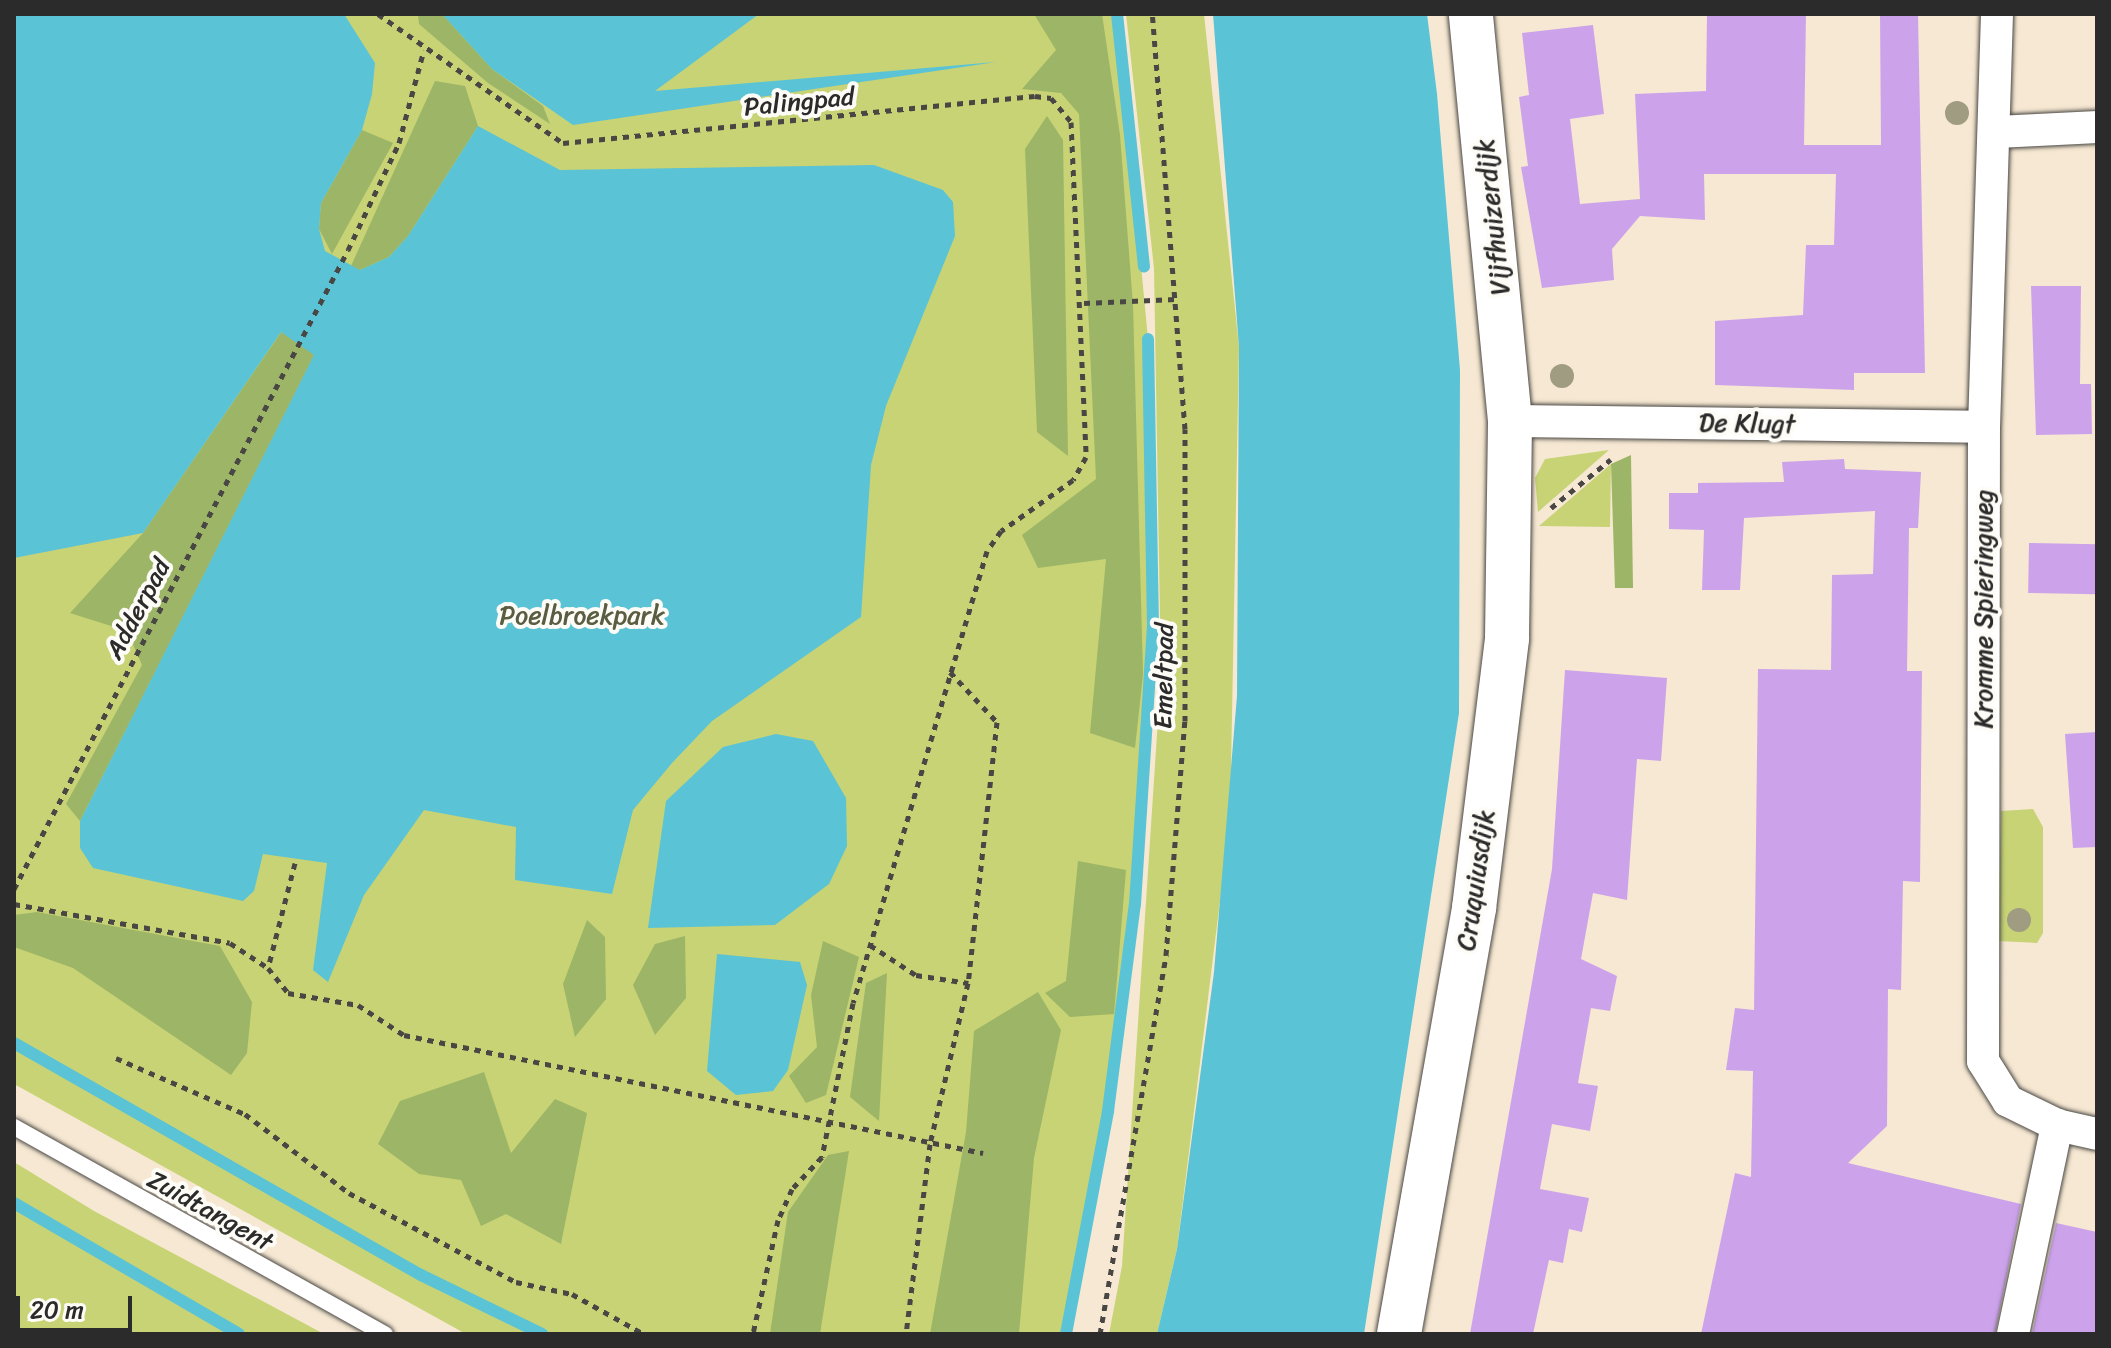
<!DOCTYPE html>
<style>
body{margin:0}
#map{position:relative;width:2111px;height:1348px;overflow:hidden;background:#f6e8d2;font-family:Sriracha,sans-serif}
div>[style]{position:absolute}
.green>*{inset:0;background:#c7d375}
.forest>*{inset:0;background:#9db566}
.water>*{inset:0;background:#5ac3d6}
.stream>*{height:12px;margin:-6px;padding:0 6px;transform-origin:6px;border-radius:6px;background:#5ac3d6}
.building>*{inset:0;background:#cca3eb;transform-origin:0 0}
.path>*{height:5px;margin-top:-2.5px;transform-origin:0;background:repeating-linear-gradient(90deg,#494744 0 6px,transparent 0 12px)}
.roads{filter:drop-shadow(0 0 2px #494744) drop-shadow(0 0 2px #494744)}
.lane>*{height:16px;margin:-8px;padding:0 8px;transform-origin:8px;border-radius:8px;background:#fff}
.street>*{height:32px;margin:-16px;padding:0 16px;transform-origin:16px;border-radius:16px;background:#fff}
.secondary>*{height:44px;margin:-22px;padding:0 22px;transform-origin:22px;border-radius:22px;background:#fff}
.trees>*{width:24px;height:24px;margin:-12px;border-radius:50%;background:#a09c82}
span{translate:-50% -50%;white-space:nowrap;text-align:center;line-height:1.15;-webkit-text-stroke:8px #fdfcf7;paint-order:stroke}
.street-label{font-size:26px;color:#2b2b2b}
.park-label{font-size:26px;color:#5a5d41}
.frame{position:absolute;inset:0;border:16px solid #2b2b2b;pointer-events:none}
.scale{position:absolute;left:16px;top:1296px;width:116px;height:36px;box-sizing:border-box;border:4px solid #2b2b2b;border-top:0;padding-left:10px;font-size:24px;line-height:28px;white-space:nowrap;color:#2b2b2b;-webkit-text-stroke:6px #fdfcf7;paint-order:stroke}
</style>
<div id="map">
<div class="green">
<div style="clip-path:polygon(14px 14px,1117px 14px,1148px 339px,1153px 627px,1135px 904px,1108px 1111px,1066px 1334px,466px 1334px,14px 1084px)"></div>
<div style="clip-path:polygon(1126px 14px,1204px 14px,1239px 347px,1230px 820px,1177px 1249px,1157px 1334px,1109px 1334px,1122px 1266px,1161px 674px,1154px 268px)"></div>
<div style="clip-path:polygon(1609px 450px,1538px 512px,1535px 478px,1545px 459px)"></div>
<div style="clip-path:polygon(1611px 464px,1610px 527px,1539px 526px)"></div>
<div style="clip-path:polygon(2033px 809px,2043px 827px,2043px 933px,2037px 943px,1998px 941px,2001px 811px)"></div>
<div style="clip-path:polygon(14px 1162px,94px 1211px,324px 1334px,14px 1334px)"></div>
</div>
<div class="forest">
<div style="clip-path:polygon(418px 14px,442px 14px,492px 69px,543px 106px,550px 124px,488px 83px,419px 24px)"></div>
<div style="clip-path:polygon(1034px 14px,1102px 14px,1120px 135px,1133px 305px,1143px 674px,1135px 748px,1090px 733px,1106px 559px,1038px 568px,1022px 535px,1096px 479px,1079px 114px,1061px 93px,1022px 89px,1056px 50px)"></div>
<div style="clip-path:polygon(435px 81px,465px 86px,478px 126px,408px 236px,389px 257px,360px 270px,351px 266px)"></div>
<div style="clip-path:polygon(1047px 116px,1063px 140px,1068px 456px,1037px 432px,1025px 149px)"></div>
<div style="clip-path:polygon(362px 130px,393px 143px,332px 254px,319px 229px,321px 203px)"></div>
<div style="clip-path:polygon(282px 331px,315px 354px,80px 821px,66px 804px,142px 665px,127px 631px,70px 613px,143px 533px)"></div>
<div style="clip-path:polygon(1631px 455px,1633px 588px,1615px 588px,1611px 464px)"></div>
<div style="clip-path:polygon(1078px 861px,1126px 870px,1114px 1014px,1070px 1017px,1045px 993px,1066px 981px)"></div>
<div style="clip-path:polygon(37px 912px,220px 946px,252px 1002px,247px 1053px,231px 1075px,73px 968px,14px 947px,14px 915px)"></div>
<div style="clip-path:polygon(587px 920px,605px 937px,606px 999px,575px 1037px,563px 984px)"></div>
<div style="clip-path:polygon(685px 936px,686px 998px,655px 1035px,633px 985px,655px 944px)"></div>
<div style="clip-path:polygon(823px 941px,859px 957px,826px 1095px,806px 1103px,789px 1076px,817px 1047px,811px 995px)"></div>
<div style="clip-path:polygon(887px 973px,879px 1121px,850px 1097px,866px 983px)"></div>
<div style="clip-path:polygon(1038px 992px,1061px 1030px,1034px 1158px,1019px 1334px,930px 1334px,966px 1132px,974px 1031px)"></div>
<div style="clip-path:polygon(484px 1072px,511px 1153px,555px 1099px,587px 1113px,561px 1244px,506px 1214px,481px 1226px,461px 1180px,419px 1174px,378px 1144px,400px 1101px)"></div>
<div style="clip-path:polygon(849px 1151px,820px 1334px,770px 1334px,788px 1212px,828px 1155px)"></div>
</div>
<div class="water">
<div style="clip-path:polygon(14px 14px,344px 14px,375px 63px,372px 94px,362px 130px,321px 203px,319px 229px,325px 251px,360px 270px,389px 257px,408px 236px,478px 126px,560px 170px,874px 165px,943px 190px,953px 202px,955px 236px,886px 406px,871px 465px,861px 617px,712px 721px,672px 763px,633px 810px,612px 894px,515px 880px,516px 827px,424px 810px,364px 895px,328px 982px,313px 970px,327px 863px,263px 854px,254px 891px,243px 901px,93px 868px,80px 848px,80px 821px,314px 355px,281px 332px,143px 533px,14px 558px)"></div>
<div style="clip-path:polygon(442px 14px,759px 14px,655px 91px,996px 62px,573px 125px,492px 69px)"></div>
<div style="clip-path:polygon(1213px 14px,1427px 14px,1437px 94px,1460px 370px,1459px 713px,1364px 1334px,1157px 1334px,1177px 1249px,1214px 972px,1237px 696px,1239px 347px)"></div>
<div style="clip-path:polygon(776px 734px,813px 741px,846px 798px,847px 846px,829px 884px,775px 925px,648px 928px,666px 801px,723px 747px)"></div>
<div style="clip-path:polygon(717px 954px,800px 962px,807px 985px,788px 1070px,773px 1091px,736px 1095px,707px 1071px)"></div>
</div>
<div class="stream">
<div style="left:1117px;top:14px;width:254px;rotate:83.9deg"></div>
<div style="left:14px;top:1043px;width:468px;rotate:29.7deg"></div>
<div style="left:421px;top:1275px;width:135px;rotate:26deg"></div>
<div style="left:14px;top:1203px;width:260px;rotate:30.2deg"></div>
<div style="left:1066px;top:1334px;width:227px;rotate:-79.3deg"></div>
<div style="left:1108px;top:1111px;width:209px;rotate:-82.6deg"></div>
<div style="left:1135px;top:904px;width:278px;rotate:-86.3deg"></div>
<div style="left:1153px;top:627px;width:288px;rotate:-91deg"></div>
</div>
<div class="building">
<div style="clip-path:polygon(1707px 14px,1806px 14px,1804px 145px,1881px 145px,1880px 14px,1918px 14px,1925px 373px,1854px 373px,1854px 390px,1715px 385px,1715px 321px,1803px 315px,1806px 245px,1834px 245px,1836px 174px,1704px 174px,1705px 220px,1640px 216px,1612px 249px,1614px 280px,1542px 288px,1521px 167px,1528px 166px,1519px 97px,1529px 95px,1522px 33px,1593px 25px,1604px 114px,1570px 119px,1580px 204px,1640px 199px,1635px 94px,1706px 91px)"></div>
<div style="clip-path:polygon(2031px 286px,2081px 286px,2080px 384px,2091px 384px,2092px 434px,2036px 435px)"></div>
<div style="clip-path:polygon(1844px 459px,1845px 469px,1921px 472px,1918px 528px,1909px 528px,1907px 671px,1922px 671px,1920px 882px,1903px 881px,1901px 990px,1888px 989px,1887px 1126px,1848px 1163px,2021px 1204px,1995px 1334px,1701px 1334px,1735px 1173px,1751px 1177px,1753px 1071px,1726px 1070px,1735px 1008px,1754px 1010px,1758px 669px,1831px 670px,1832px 575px,1873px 574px,1875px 511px,1744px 518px,1740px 590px,1702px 590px,1704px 530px,1669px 529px,1669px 493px,1698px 493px,1698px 483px,1784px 482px,1782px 462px)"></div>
<div style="left:2029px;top:543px;width:68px;height:50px;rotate:1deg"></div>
<div style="clip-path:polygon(1565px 670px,1667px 678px,1661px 761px,1637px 759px,1627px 900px,1593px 893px,1581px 959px,1617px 976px,1610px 1011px,1591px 1008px,1578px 1083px,1598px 1086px,1590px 1131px,1552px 1124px,1540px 1189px,1589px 1198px,1582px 1232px,1569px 1229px,1563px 1263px,1549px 1260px,1533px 1334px,1470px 1334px,1552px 869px)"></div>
<div style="clip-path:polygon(2097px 732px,2097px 847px,2073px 848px,2065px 734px)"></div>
<div style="clip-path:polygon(2056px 1223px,2097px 1232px,2097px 1334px,2032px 1334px)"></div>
</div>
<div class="path">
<div style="left:378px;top:14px;width:226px;rotate:34.9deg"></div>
<div style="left:563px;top:143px;width:474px;rotate:-5.7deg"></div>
<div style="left:1035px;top:96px;width:16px;rotate:7deg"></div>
<div style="left:1051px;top:98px;width:31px;rotate:50deg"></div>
<div style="left:1071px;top:122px;width:335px;rotate:87.4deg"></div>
<div style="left:1086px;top:457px;width:26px;rotate:119deg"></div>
<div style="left:1073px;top:480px;width:88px;rotate:144.7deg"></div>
<div style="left:1001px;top:531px;width:24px;rotate:125deg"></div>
<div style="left:987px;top:551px;width:471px;rotate:106.5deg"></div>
<div style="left:853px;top:1003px;width:157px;rotate:101.4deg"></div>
<div style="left:822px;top:1157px;width:44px;rotate:133.2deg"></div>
<div style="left:792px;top:1189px;width:34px;rotate:114deg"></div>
<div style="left:778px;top:1220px;width:117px;rotate:102.4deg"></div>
<div style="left:1084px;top:303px;width:92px;rotate:-2.5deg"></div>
<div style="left:1551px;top:508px;width:77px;rotate:-39.2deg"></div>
<div style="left:950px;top:672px;width:69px;rotate:46.8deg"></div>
<div style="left:997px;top:722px;width:263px;rotate:96.3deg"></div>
<div style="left:295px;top:863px;width:108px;rotate:104.4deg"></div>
<div style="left:268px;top:968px;width:32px;rotate:51deg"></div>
<div style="left:288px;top:993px;width:71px;rotate:9.7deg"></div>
<div style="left:358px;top:1005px;width:55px;rotate:33.1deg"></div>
<div style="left:404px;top:1035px;width:591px;rotate:11.52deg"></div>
<div style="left:14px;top:889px;width:721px;rotate:-62.4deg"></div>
<div style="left:348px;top:250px;width:119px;rotate:-64.5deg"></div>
<div style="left:399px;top:143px;width:96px;rotate:-75deg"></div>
<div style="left:14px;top:904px;width:219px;rotate:10.2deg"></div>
<div style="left:230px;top:943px;width:45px;rotate:33.3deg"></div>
<div style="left:870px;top:945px;width:55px;rotate:33.1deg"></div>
<div style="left:916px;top:975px;width:53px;rotate:8.7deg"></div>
<div style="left:968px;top:983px;width:165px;rotate:103.3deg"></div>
<div style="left:930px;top:1144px;width:192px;rotate:97.2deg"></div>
<div style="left:116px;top:1058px;width:141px;rotate:23.5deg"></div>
<div style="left:245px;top:1114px;width:131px;rotate:37.2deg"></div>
<div style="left:349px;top:1193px;width:189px;rotate:28.1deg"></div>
<div style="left:516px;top:1282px;width:57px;rotate:12.1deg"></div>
<div style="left:572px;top:1294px;width:82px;rotate:29.1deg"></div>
<div style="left:1100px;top:1334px;width:385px;rotate:-80.1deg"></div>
<div style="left:1166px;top:955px;width:235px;rotate:-85.4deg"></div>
<div style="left:1185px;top:721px;width:292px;rotate:-90deg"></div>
<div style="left:1185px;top:429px;width:416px;rotate:-94.5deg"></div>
</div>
<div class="roads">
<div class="lane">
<div style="left:14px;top:1127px;width:425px;rotate:29.2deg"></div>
</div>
<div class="street">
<div style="left:1997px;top:14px;width:413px;rotate:91.8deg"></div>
<div style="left:1984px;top:427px;width:634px;rotate:90.09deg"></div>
<div style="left:1983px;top:1061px;width:47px;rotate:58deg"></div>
<div style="left:2008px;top:1101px;width:55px;rotate:26.1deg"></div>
<div style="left:2057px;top:1125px;width:41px;rotate:12.7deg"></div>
<div style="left:1998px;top:132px;width:99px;rotate:-2.9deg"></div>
<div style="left:1510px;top:421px;width:474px;rotate:0.7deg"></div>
<div style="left:2013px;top:1334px;width:214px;rotate:-78.1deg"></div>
</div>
<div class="secondary">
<div style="left:1399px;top:1334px;width:433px;rotate:-80deg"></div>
<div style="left:1474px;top:908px;width:272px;rotate:-83deg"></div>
<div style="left:1507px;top:638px;width:217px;rotate:-89.2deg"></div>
<div style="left:1510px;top:421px;width:409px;rotate:-95.5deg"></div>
</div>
</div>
<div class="trees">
<div style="left:1957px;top:113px"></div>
<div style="left:1562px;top:376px"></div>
<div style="left:2019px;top:920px"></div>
</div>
<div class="street-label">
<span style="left:799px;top:102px;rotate:-6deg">Palingpad</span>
<span style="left:1493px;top:217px;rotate:-96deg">Vijfhuizerdijk</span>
<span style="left:1747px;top:424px;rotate:1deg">De Klugt</span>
<span style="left:138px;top:609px;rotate:-62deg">Adderpad</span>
<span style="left:1984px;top:609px;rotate:-90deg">Kromme Spieringweg</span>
<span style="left:1164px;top:676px;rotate:-89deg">Emeltpad</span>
<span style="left:1476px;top:880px;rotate:-82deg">Cruquiusdijk</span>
<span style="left:210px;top:1211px;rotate:29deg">Zuidtangent</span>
</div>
<div class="park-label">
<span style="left:582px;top:616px">Poelbroekpark</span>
</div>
<div class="frame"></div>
<div class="scale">20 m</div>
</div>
